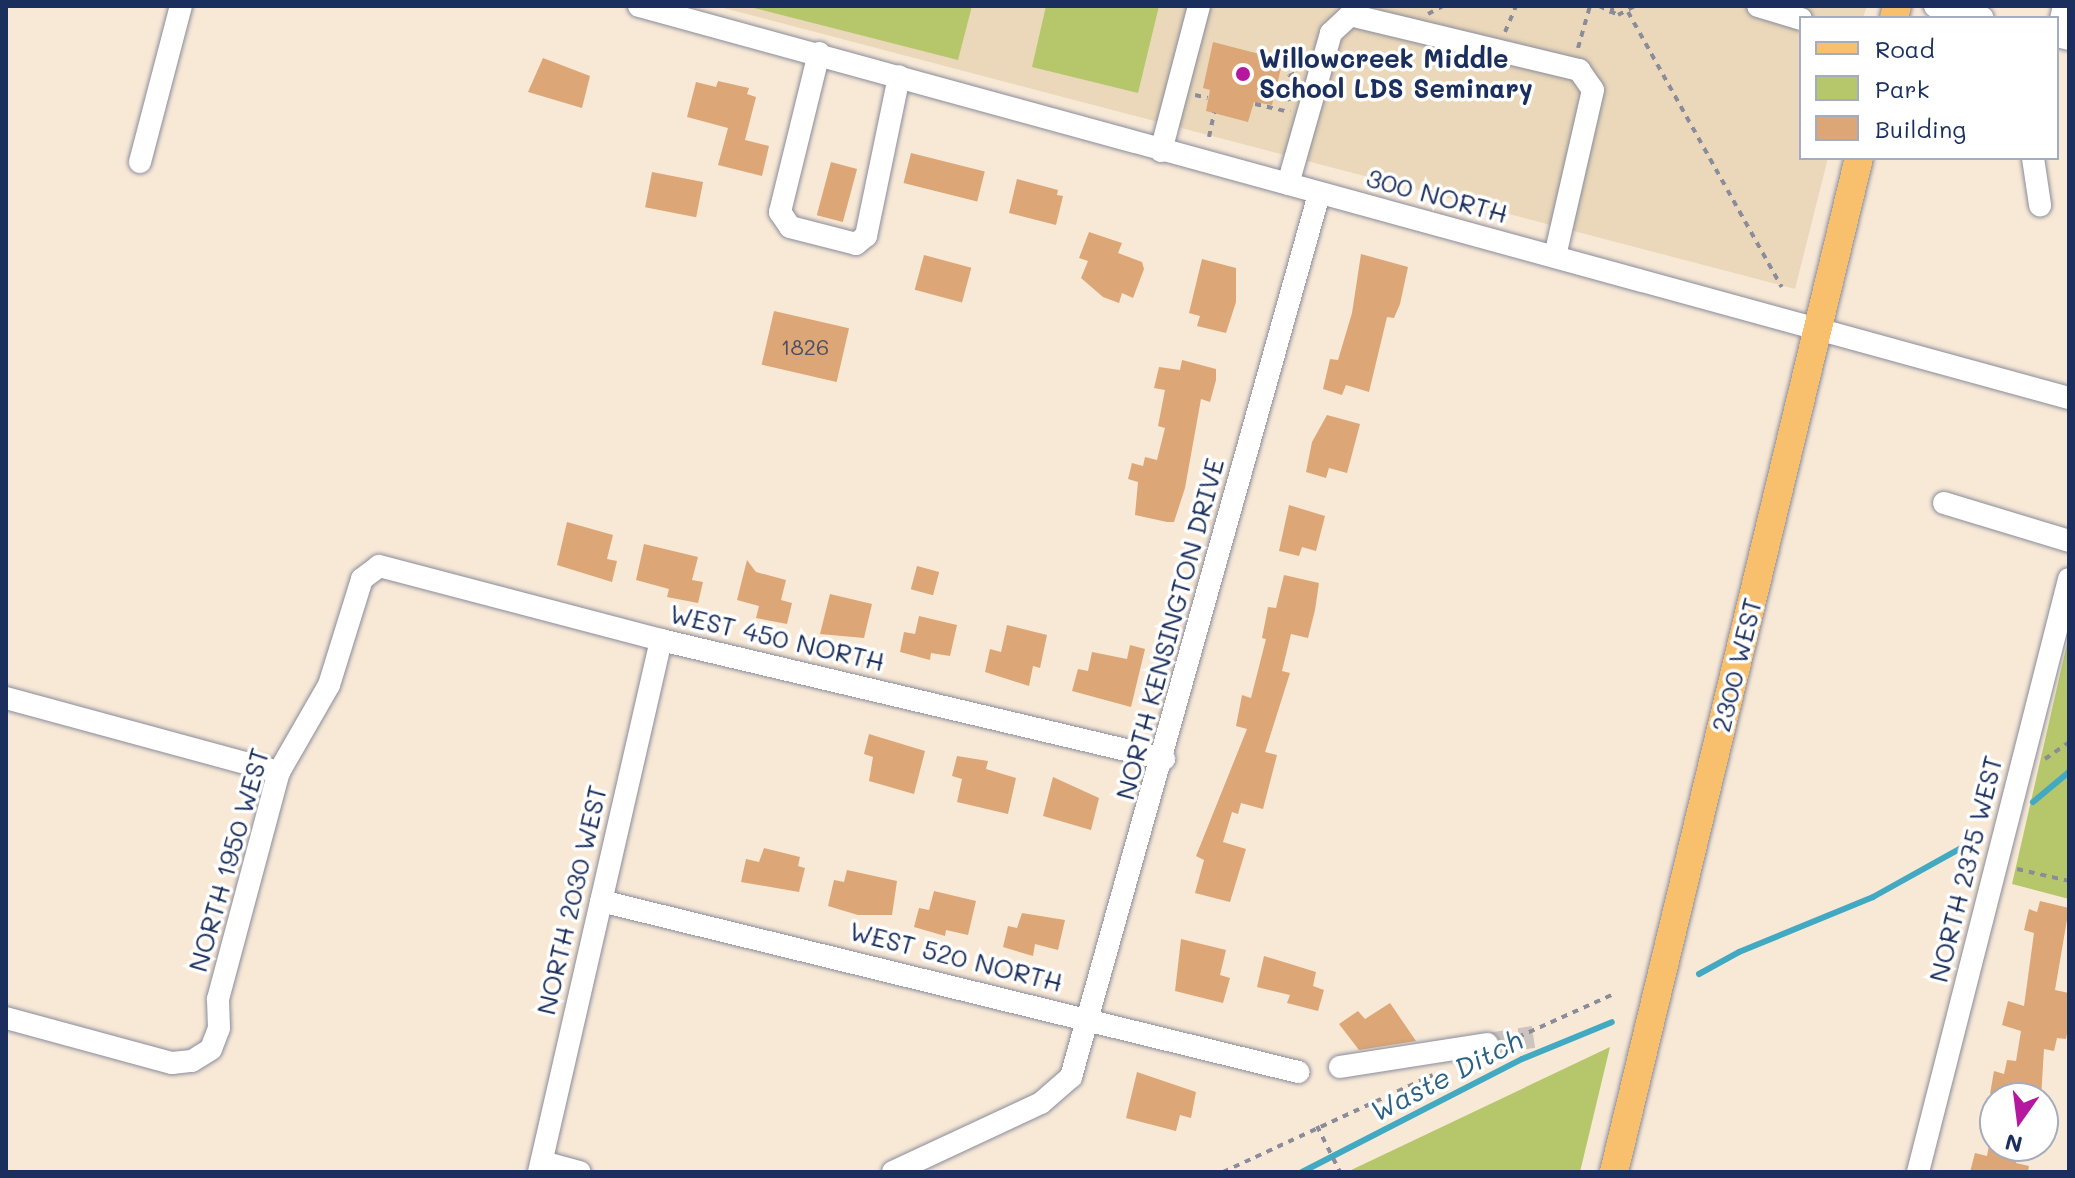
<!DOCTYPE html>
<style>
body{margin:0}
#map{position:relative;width:2075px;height:1178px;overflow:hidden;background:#f8e9d7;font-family:Mali,sans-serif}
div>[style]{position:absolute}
.built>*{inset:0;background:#ebd8ba}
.green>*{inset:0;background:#b5c76a}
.stream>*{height:6px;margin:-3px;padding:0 3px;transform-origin:3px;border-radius:3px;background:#42a9c2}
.building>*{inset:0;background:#dca676;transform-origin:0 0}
.minor-tunnel>*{height:22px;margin-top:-11px;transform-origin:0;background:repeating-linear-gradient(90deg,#ccc4bf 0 22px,transparent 0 33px)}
.path>*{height:4px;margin-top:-2px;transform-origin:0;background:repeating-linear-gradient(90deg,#8a8c9a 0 6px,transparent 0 12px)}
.roads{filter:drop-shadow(0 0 2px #8a8c9a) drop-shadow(0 0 2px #8a8c9a)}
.minor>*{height:22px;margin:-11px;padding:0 11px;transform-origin:11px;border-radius:11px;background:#fff}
.major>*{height:28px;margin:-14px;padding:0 14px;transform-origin:14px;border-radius:14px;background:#f8bf6c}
.dots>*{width:22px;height:22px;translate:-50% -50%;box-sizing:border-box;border:4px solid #fff;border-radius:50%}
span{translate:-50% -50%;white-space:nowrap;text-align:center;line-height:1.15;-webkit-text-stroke:7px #fff;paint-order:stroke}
.number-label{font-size:22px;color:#4b4d64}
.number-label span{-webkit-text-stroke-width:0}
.poi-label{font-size:26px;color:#1b2f5e;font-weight:700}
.left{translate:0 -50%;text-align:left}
.street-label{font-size:26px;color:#1b2f5e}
.water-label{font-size:28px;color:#2b6086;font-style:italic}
.frame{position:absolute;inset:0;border:8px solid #1b2f5e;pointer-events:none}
.legend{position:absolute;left:1799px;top:16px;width:260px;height:144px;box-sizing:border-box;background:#fff;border:2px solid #a4acbf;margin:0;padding:10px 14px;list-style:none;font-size:24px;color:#1b2f5e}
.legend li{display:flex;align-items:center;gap:16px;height:40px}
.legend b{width:40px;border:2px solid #a4acbf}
.north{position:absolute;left:1979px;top:1082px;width:80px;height:80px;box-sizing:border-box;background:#fff;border:2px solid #a4acbf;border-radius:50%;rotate:194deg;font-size:22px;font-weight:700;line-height:32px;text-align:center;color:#1b2f5e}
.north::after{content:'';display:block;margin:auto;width:28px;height:36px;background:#b5179e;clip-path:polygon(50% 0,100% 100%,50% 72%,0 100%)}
</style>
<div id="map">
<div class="built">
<div style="clip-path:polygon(716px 6px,1867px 6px,1863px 18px,1801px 18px,1801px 158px,1828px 158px,1795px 289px)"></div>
</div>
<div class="green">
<div style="clip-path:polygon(746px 6px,972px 6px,958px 60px)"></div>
<div style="clip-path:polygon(1046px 6px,1159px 6px,1138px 93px,1032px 67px)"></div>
<div style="clip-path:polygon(2069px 635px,2069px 899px,2012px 884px)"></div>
<div style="clip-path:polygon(1610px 1047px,1580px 1172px,1347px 1172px)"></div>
</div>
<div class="stream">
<div style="left:2033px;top:802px;width:47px;rotate:-39.8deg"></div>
<div style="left:1699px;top:974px;width:46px;rotate:-28.8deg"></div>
<div style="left:1739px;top:952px;width:145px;rotate:-22.3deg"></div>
<div style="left:1873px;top:897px;width:113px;rotate:-29.1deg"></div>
<div style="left:1302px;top:1172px;width:247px;rotate:-27.2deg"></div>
<div style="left:1522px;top:1059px;width:97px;rotate:-22.3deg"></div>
</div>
<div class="building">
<div style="clip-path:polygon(1213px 42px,1283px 60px,1272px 105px,1254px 102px,1248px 122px,1206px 111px,1210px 90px,1203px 88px)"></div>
<div style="clip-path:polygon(543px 58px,590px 76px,582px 108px,528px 92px)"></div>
<div style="clip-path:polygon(718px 81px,749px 88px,747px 94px,756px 97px,745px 140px,769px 146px,762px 176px,718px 165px,728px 128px,687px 117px,696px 82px,716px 87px)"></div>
<div style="left:911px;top:153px;width:76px;height:31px;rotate:14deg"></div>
<div style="left:831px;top:162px;width:27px;height:55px;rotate:15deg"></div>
<div style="left:652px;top:172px;width:52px;height:36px;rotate:11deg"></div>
<div style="clip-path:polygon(1017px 179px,1058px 190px,1057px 195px,1063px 196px,1056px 225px,1009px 213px)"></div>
<div style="clip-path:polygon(1089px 232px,1122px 243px,1118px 253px,1142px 262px,1144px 269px,1133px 298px,1122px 293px,1119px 303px,1103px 297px,1081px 278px,1088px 261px,1079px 258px)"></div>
<div style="clip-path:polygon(1361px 254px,1408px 267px,1400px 304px,1394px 318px,1387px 317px,1369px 392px,1346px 385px,1342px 395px,1323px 389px,1330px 359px,1338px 360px,1352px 313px)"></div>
<div style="left:924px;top:255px;width:49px;height:36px;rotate:15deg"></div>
<div style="clip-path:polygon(1202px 259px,1236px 268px,1236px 302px,1226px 333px,1197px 326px,1200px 316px,1189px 313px)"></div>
<div style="left:774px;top:311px;width:77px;height:55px;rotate:13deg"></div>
<div style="clip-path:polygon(1182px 360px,1216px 369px,1216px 380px,1210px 402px,1201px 399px,1185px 488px,1174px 522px,1167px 522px,1135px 515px,1138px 482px,1128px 479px,1132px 463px,1143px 466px,1145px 457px,1157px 460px,1165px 428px,1158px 426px,1165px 390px,1154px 388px,1159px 367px,1180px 370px)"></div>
<div style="clip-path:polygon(1327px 415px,1360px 424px,1347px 473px,1329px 468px,1326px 478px,1306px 472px,1312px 442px)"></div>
<div style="clip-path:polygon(1289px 505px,1325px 516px,1316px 551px,1302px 547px,1299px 556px,1279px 551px)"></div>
<div style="clip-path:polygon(567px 522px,613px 535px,607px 559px,617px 561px,612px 582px,557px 565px)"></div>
<div style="clip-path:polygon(644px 544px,698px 557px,692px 580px,703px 582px,698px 603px,667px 597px,669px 589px,636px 580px)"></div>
<div style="clip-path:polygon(747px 560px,756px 572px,786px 580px,781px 600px,792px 603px,787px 624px,756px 618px,759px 606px,737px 600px)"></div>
<div style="left:917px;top:566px;width:23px;height:24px;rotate:15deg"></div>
<div style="clip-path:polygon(1284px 575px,1319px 583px,1315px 610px,1308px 638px,1291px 634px,1282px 671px,1290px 673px,1265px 752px,1277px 755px,1263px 809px,1241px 803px,1238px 814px,1232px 812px,1223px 842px,1246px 849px,1230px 902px,1195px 893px,1204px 860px,1196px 856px,1247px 729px,1236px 726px,1242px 695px,1251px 698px,1266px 639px,1262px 638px,1268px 607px,1276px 608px)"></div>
<div style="clip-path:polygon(830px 594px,872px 604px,864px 638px,820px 634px)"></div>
<div style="clip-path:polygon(919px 616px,957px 625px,950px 656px,931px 653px,930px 660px,900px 652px,904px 632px,915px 634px)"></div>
<div style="clip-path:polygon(1007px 625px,1047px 635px,1040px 668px,1033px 666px,1029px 686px,985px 672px,990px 649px,1001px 652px)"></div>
<div style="clip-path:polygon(1130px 645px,1145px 649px,1131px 707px,1072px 691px,1078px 669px,1088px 671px,1092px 652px,1127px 659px)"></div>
<div style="clip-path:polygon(869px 734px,925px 751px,914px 794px,869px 781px,873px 757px,864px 754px)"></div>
<div style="clip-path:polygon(957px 756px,988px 761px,986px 769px,1016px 778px,1008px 814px,957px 802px,962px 779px,952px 776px)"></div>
<div style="clip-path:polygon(1053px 777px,1099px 798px,1091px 830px,1043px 816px)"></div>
<div style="clip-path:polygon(764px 848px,800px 857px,798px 866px,805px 868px,799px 892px,741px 882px,746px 859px,759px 862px)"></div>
<div style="clip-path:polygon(847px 870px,897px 881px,892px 915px,858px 915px,828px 906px,834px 880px,844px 882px)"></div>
<div style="clip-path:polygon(934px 891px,976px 901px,968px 935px,946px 930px,945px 936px,914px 927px,919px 908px,929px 910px)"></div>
<div style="clip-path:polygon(2040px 901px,2069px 908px,2055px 990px,2069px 993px,2069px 1023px,2066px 1039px,2057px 1038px,2054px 1051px,2044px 1049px,2041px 1098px,2007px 1098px,1990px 1094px,1994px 1071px,2004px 1074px,2007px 1060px,2016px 1061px,2021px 1031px,2002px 1025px,2008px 1001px,2024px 1006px,2034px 933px,2024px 930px,2029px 909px,2037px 912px)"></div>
<div style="clip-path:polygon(1022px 913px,1065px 920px,1058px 950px,1035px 944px,1033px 956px,1003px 947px,1008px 926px,1017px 928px)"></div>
<div style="clip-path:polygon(1181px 939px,1226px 950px,1220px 975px,1230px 978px,1223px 1003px,1175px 991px)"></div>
<div style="clip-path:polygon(1264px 956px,1316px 972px,1313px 986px,1324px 990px,1318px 1011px,1287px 1003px,1290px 995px,1257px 987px)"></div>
<div style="clip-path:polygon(1390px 1003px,1416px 1041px,1359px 1050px,1339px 1024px,1358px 1011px,1365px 1019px)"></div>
<div style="clip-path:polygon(1137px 1072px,1196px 1092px,1191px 1118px,1180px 1115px,1176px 1131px,1126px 1118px)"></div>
<div style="clip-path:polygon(1989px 1145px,2019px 1152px,2016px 1163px,2029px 1166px,2028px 1172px,1970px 1172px,1975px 1153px,1987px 1156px)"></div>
</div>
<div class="minor-tunnel">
<div style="left:1487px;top:1044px;width:47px;rotate:-8.7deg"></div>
</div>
<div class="path">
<div style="left:1599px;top:6px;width:21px;rotate:25deg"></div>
<div style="left:1618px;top:15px;width:19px;rotate:-28deg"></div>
<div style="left:1628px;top:12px;width:315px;rotate:60.8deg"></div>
<div style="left:1428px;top:14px;width:17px;rotate:-28deg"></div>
<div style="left:1611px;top:14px;width:8px;rotate:-76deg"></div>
<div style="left:1505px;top:32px;width:28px;rotate:-67deg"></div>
<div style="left:1578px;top:48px;width:44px;rotate:-74.1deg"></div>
<div style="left:1195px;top:95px;width:13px;rotate:13deg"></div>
<div style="left:1290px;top:101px;width:14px;rotate:-115deg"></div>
<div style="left:1284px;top:88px;width:13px;rotate:-67deg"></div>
<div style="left:1289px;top:76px;width:12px;rotate:-24deg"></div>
<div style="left:1255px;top:104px;width:36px;rotate:13deg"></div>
<div style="left:1209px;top:137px;width:25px;rotate:-78deg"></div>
<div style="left:2045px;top:759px;width:29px;rotate:-35deg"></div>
<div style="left:2017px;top:869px;width:53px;rotate:13deg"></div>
<div style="left:1507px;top:1042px;width:117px;rotate:-24.2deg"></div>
<div style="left:1317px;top:1126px;width:51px;rotate:63.4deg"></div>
<div style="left:1223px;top:1172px;width:231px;rotate:-24.8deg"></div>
</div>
<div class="roads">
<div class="minor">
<div style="left:639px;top:6px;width:1483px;rotate:15.33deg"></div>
<div style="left:1758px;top:6px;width:45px;rotate:16.8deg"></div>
<div style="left:1935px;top:6px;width:49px;rotate:14deg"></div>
<div style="left:2064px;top:6px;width:31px;rotate:103deg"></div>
<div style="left:2057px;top:36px;width:12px;rotate:14deg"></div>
<div style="left:819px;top:53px;width:164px;rotate:103.8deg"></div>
<div style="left:780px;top:212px;width:18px;rotate:56deg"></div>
<div style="left:790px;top:227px;width:68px;rotate:14.4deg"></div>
<div style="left:856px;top:244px;width:13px;rotate:-39deg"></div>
<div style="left:866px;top:236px;width:163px;rotate:-78.3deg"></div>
<div style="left:1161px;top:151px;width:150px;rotate:-75.3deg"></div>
<div style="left:2033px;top:158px;width:48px;rotate:81.5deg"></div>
<div style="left:140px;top:162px;width:161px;rotate:-75.3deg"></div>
<div style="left:1288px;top:184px;width:157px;rotate:-74.1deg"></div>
<div style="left:1331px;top:33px;width:26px;rotate:-43deg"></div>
<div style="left:1350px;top:15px;width:236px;rotate:13.5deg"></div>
<div style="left:1579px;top:70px;width:24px;rotate:55deg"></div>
<div style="left:1593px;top:90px;width:170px;rotate:102.9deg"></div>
<div style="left:1944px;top:503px;width:131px;rotate:16.9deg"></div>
<div style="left:6px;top:698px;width:283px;rotate:15.2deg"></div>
<div style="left:601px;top:901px;width:718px;rotate:13.78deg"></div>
<div style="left:6px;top:1018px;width:172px;rotate:15.2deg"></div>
<div style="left:172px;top:1063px;width:20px;rotate:-6deg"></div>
<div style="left:192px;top:1061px;width:22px;rotate:-32deg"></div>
<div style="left:211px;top:1049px;width:22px;rotate:-69deg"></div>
<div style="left:219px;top:1028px;width:29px;rotate:-92deg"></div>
<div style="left:218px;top:999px;width:235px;rotate:-75deg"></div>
<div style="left:279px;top:772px;width:100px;rotate:-60.1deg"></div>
<div style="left:329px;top:685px;width:111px;rotate:-72.7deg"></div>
<div style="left:362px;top:579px;width:21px;rotate:-37deg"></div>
<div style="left:379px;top:566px;width:292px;rotate:14.7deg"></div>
<div style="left:661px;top:640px;width:517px;rotate:13.31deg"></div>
<div style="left:1340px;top:1067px;width:149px;rotate:-8.9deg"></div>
<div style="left:542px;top:1162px;width:39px;rotate:15deg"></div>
<div style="left:539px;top:1172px;width:546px;rotate:-77.08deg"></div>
<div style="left:893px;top:1172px;width:163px;rotate:-25deg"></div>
<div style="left:1041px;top:1103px;width:40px;rotate:-41deg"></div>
<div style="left:1071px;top:1077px;width:917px;rotate:-74.31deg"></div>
<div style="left:1918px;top:1172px;width:612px;rotate:-75.71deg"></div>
</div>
<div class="major">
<div style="left:1894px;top:18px;width:12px;rotate:-76deg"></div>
<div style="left:1614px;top:1172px;width:1043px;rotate:-76.42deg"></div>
</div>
</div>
<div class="dots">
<div style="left:1243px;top:74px;background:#b5179e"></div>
</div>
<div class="number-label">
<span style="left:805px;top:347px">1826</span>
</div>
<div class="poi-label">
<span class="left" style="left:1259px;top:74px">Willowcreek Middle<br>School LDS Seminary</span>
</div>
<div class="street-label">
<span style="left:1437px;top:196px;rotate:15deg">300 NORTH</span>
<span style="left:1170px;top:629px;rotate:-75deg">NORTH KENSINGTON DRIVE</span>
<span style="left:777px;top:638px;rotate:13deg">WEST 450 NORTH</span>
<span style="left:1737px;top:665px;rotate:-76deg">2300 WEST</span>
<span style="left:229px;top:860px;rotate:-74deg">NORTH 1950 WEST</span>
<span style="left:1966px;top:869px;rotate:-76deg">NORTH 2375 WEST</span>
<span style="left:572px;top:900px;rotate:-77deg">NORTH 2030 WEST</span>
<span style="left:956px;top:957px;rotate:14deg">WEST 520 NORTH</span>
</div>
<div class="water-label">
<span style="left:1446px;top:1075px;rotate:-27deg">Waste Ditch</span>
</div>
<div class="frame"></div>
<ul class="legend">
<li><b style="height:10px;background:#f8bf6c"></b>Road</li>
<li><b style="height:22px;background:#b5c76a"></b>Park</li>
<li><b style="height:22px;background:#dca676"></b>Building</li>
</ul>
<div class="north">N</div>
</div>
